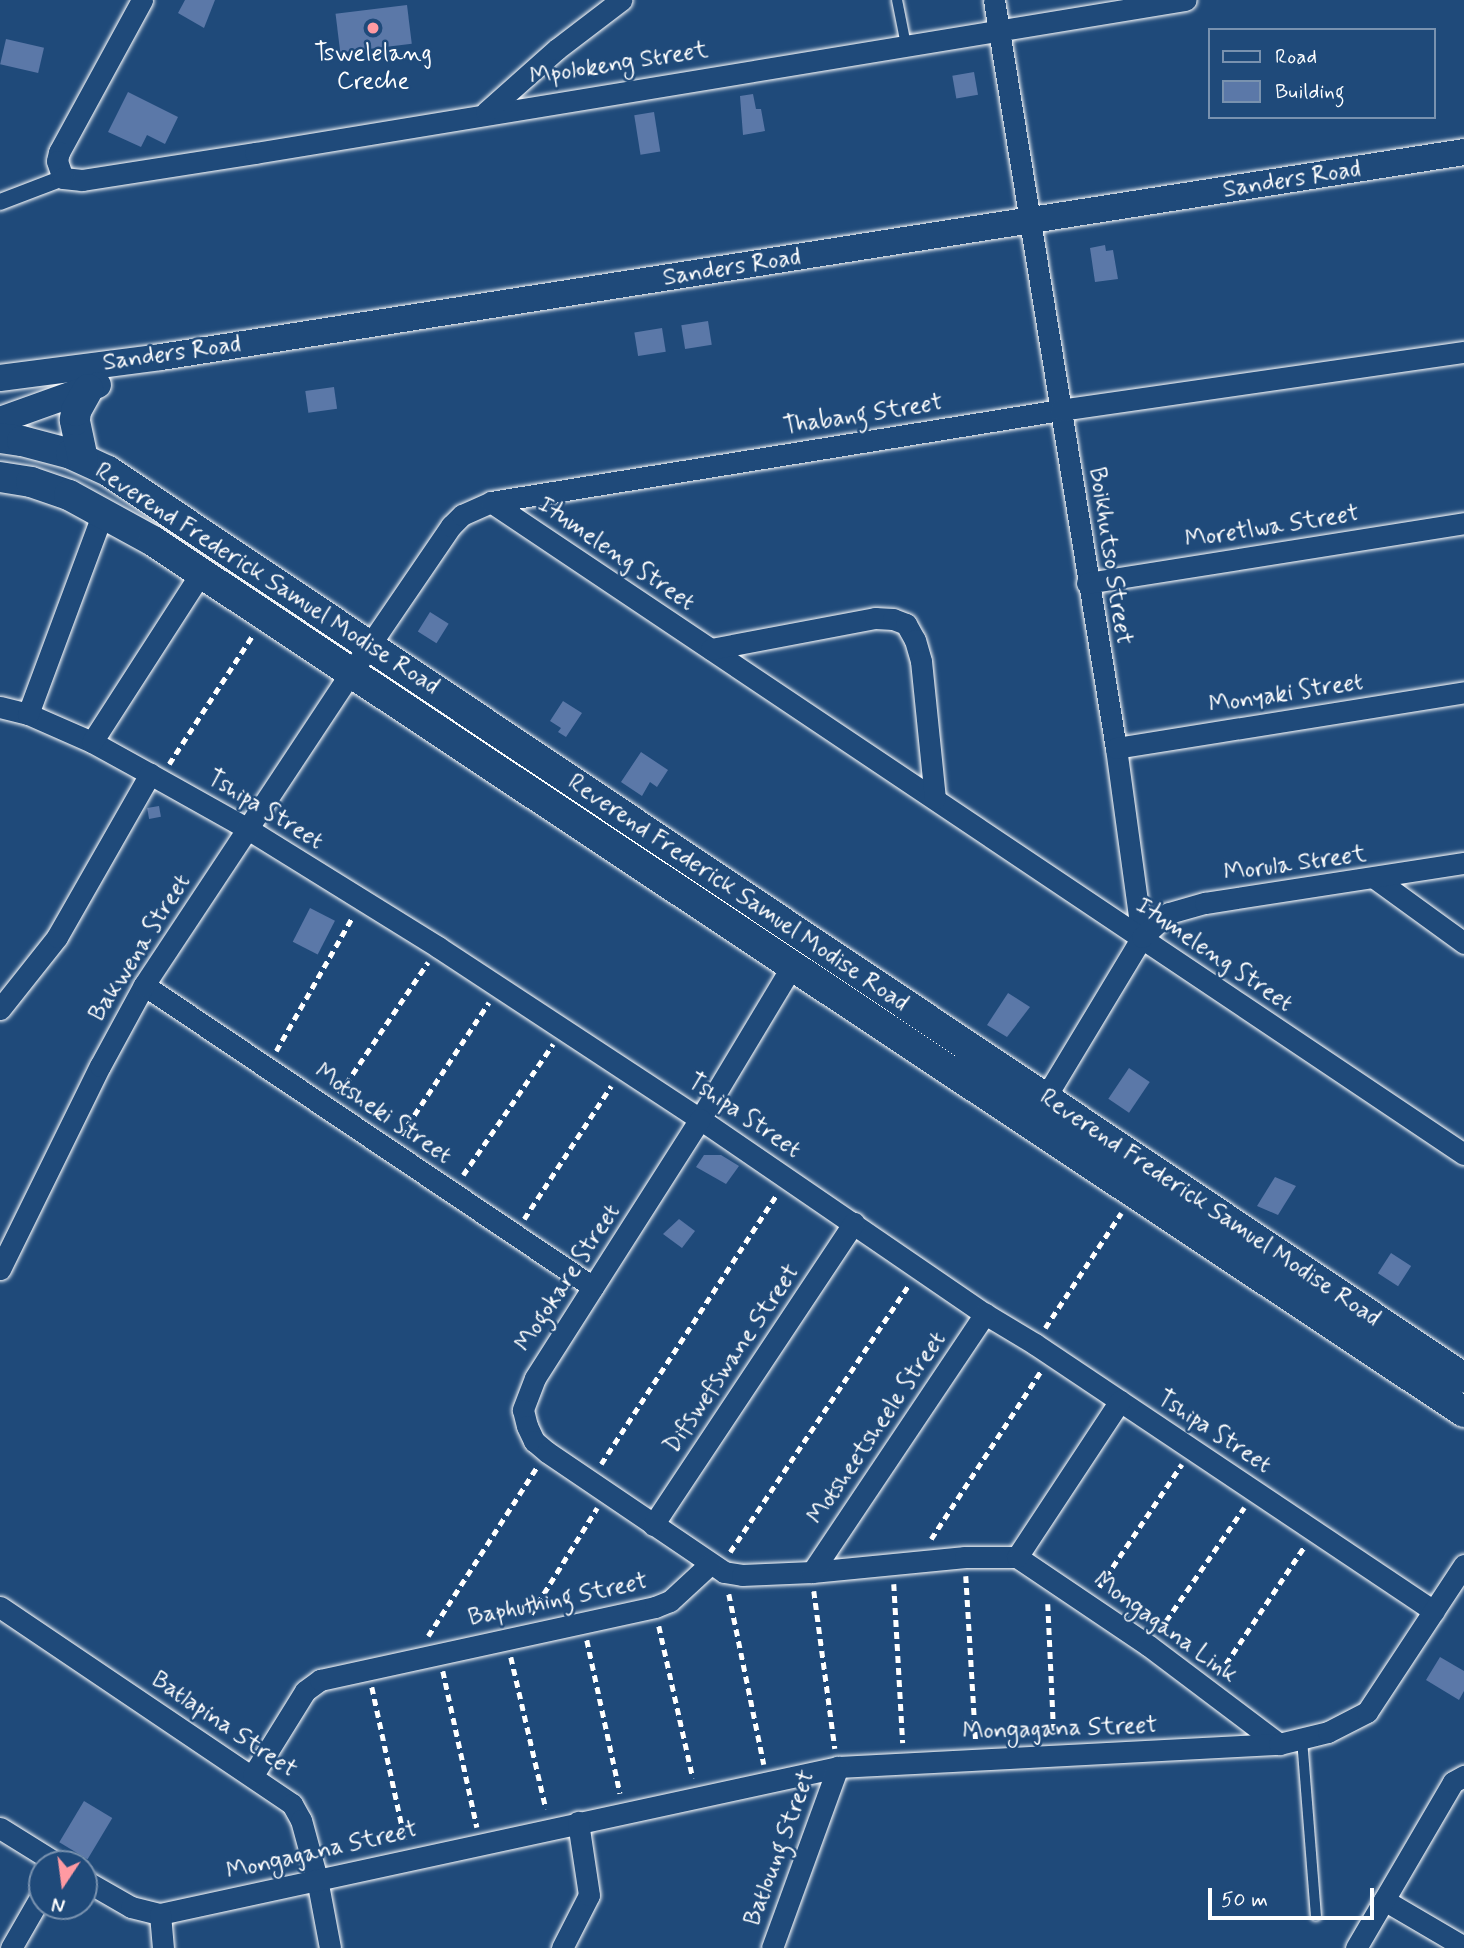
<!DOCTYPE html>
<style>
body{margin:0}
#map{position:relative;width:1464px;height:1948px;overflow:hidden;background:#1f4a7a;font-family:Mynerve,sans-serif}
div>[style]{position:absolute}
.building>*{inset:0;background:#5b78a8;transform-origin:0 0}
.path>*{height:4.5px;margin-top:-2.25px;transform-origin:0;background:repeating-linear-gradient(90deg,#fff 0 7px,transparent 0 12px)}
.roads{filter:drop-shadow(0 0 2px #fff) drop-shadow(0 0 2px #fff)}
.service>*{height:10px;margin:-5px;padding:0 5px;transform-origin:5px;border-radius:5px;background:#1f4a7a}
.pedestrian>*{height:16px;margin:-8px;padding:0 8px;transform-origin:8px;border-radius:8px;background:#1f4a7a}
.minor>*{height:21px;margin:-10.5px;padding:0 10.5px;transform-origin:10.5px;border-radius:10.5px;background:#1f4a7a}
.tertiary>*{height:26px;margin:-13px;padding:0 13px;transform-origin:13px;border-radius:13px;background:#1f4a7a}
.secondary>*{height:30px;margin:-15px;padding:0 15px;transform-origin:15px;border-radius:15px;background:#1f4a7a}
.dots>*{width:19px;height:19px;translate:-50% -50%;box-sizing:border-box;border:4px solid #1f4a7a;border-radius:50%}
span{translate:-50% -50%;white-space:nowrap;text-align:center;line-height:1.15;-webkit-text-stroke:5px #1f4a7a;paint-order:stroke}
.poi-label{font-size:24px;color:#fff}
.street-label{font-size:24px;color:#fff}
.legend{position:absolute;left:1208px;top:28px;width:228px;height:91px;box-sizing:border-box;background:#1f4a7a;border:2px solid #7992af;margin:0;padding:9px 12px;list-style:none;font-size:21px;color:#fff}
.legend li{display:flex;align-items:center;gap:14px;height:35px}
.legend b{width:35px;border:2px solid #7992af}
.north{position:absolute;left:28px;top:1850px;width:70px;height:70px;box-sizing:border-box;background:#1f4a7a;border:2px solid #7992af;border-radius:50%;rotate:193deg;font-size:19px;font-weight:700;line-height:28px;text-align:center;color:#fff}
.north::after{content:'';display:block;margin:auto;width:24px;height:32px;background:#ff9aa2;clip-path:polygon(50% 0,100% 100%,50% 72%,0 100%)}
.scale{position:absolute;left:1208px;top:1888px;width:166px;height:32px;box-sizing:border-box;border:4px solid #fff;border-top:0;padding-left:9px;font-size:21px;line-height:24px;white-space:nowrap;color:#fff;-webkit-text-stroke:5px #1f4a7a;paint-order:stroke}
</style>
<div id="map">
<div class="building">
<div style="clip-path:polygon(185px 0,215px 0,204px 28px,178px 13px)"></div>
<div style="left:407px;top:5px;width:39px;height:72px;rotate:83deg"></div>
<div style="left:6px;top:39px;width:39px;height:26px;rotate:13deg"></div>
<div style="left:974px;top:72px;width:23px;height:22px;rotate:80deg"></div>
<div style="clip-path:polygon(128px 92px,178px 117px,165px 144px,147px 135px,141px 147px,108px 132px)"></div>
<div style="clip-path:polygon(753px 94px,756px 109px,761px 109px,765px 131px,743px 135px,740px 96px)"></div>
<div style="left:654px;top:112px;width:40px;height:20px;rotate:81deg"></div>
<div style="clip-path:polygon(1105px 245px,1106px 251px,1113px 250px,1118px 279px,1095px 282px,1090px 248px)"></div>
<div style="left:708px;top:321px;width:24px;height:27px;rotate:81deg"></div>
<div style="left:662px;top:328px;width:24px;height:28px;rotate:81deg"></div>
<div style="left:334px;top:387px;width:22px;height:29px;rotate:82deg"></div>
<div style="left:430px;top:612px;width:22px;height:23px;rotate:32deg"></div>
<div style="clip-path:polygon(563px 701px,582px 713px,566px 737px,558px 732px,561px 728px,550px 721px)"></div>
<div style="clip-path:polygon(641px 752px,668px 770px,657px 787px,650px 782px,642px 796px,621px 782px)"></div>
<div style="left:159px;top:806px;width:11px;height:12px;rotate:80deg"></div>
<div style="left:310px;top:908px;width:28px;height:38px;rotate:27deg"></div>
<div style="clip-path:polygon(1008px 993px,1030px 1007px,1007px 1037px,987px 1025px)"></div>
<div style="left:1129px;top:1068px;width:25px;height:37px;rotate:34deg"></div>
<div style="clip-path:polygon(704px 1155px,721px 1155px,739px 1166px,726px 1184px,696px 1167px)"></div>
<div style="clip-path:polygon(1275px 1177px,1296px 1186px,1278px 1215px,1257px 1206px)"></div>
<div style="clip-path:polygon(679px 1219px,695px 1231px,682px 1248px,663px 1234px)"></div>
<div style="left:1391px;top:1253px;width:24px;height:24px;rotate:33deg"></div>
<div style="clip-path:polygon(1440px 1657px,1464px 1671px,1464px 1691px,1459px 1700px,1426px 1680px)"></div>
<div style="left:84px;top:1801px;width:33px;height:48px;rotate:31deg"></div>
</div>
<div class="path">
<div style="left:169px;top:764px;width:153px;rotate:-57deg"></div>
<div style="left:276px;top:1051px;width:155px;rotate:-60.3deg"></div>
<div style="left:339px;top:1094px;width:159px;rotate:-56deg"></div>
<div style="left:401px;top:1135px;width:159px;rotate:-56.5deg"></div>
<div style="left:463px;top:1175px;width:159px;rotate:-55.5deg"></div>
<div style="left:524px;top:1219px;width:159px;rotate:-56.8deg"></div>
<div style="left:1045px;top:1328px;width:138px;rotate:-56.5deg"></div>
<div style="left:601px;top:1464px;width:320px;rotate:-56.9deg"></div>
<div style="left:931px;top:1539px;width:201px;rotate:-56.8deg"></div>
<div style="left:730px;top:1552px;width:320px;rotate:-56.2deg"></div>
<div style="left:966px;top:1576px;width:166px;rotate:86.6deg"></div>
<div style="left:894px;top:1584px;width:159px;rotate:86.8deg"></div>
<div style="left:1099px;top:1587px;width:148px;rotate:-56deg"></div>
<div style="left:814px;top:1591px;width:159px;rotate:82.4deg"></div>
<div style="left:729px;top:1594px;width:174px;rotate:78.4deg"></div>
<div style="left:1048px;top:1604px;width:131px;rotate:87.4deg"></div>
<div style="left:531px;top:1614px;width:125px;rotate:-58.1deg"></div>
<div style="left:659px;top:1626px;width:156px;rotate:77.4deg"></div>
<div style="left:1159px;top:1631px;width:150px;rotate:-55.4deg"></div>
<div style="left:428px;top:1636px;width:201px;rotate:-57.2deg"></div>
<div style="left:587px;top:1640px;width:157px;rotate:77.8deg"></div>
<div style="left:511px;top:1657px;width:156px;rotate:77deg"></div>
<div style="left:443px;top:1671px;width:160px;rotate:77.7deg"></div>
<div style="left:1219px;top:1674px;width:153px;rotate:-56.2deg"></div>
<div style="left:372px;top:1687px;width:156px;rotate:77.8deg"></div>
</div>
<div class="roads">
<div class="service">
<div style="left:897px;top:0;width:46px;rotate:78.7deg"></div>
<div style="left:1302px;top:1739px;width:177px;rotate:85.5deg"></div>
</div>
<div class="pedestrian">
<div style="left:0;top:202px;width:67px;rotate:-20.9deg"></div>
</div>
<div class="minor">
<div style="left:142px;top:0;width:173px;rotate:118.6deg"></div>
<div style="left:59px;top:152px;width:9px;rotate:103deg"></div>
<div style="left:57px;top:161px;width:18px;rotate:71deg"></div>
<div style="left:63px;top:178px;width:19px;rotate:6deg"></div>
<div style="left:82px;top:180px;width:175px;rotate:-8.9deg"></div>
<div style="left:255px;top:153px;width:943px;rotate:-9.34deg"></div>
<div style="left:994px;top:0;width:758px;rotate:80.74deg"></div>
<div style="left:1116px;top:748px;width:191px;rotate:82.2deg"></div>
<div style="left:486px;top:112px;width:95px;rotate:-41.6deg"></div>
<div style="left:557px;top:49px;width:81px;rotate:-37.4deg"></div>
<div style="left:491px;top:502px;width:1171px;rotate:33.83deg"></div>
<div style="left:1087px;top:583px;width:382px;rotate:-9deg"></div>
<div style="left:711px;top:649px;width:167px;rotate:-10.7deg"></div>
<div style="left:875px;top:618px;width:18px;rotate:3deg"></div>
<div style="left:893px;top:619px;width:14px;rotate:21deg"></div>
<div style="left:906px;top:624px;width:18px;rotate:61deg"></div>
<div style="left:915px;top:640px;width:22px;rotate:74deg"></div>
<div style="left:921px;top:661px;width:138px;rotate:84.2deg"></div>
<div style="left:0;top:707px;width:29px;rotate:14deg"></div>
<div style="left:28px;top:714px;width:70px;rotate:23.6deg"></div>
<div style="left:92px;top:742px;width:66px;rotate:28.9deg"></div>
<div style="left:150px;top:774px;width:112px;rotate:29.3deg"></div>
<div style="left:248px;top:829px;width:224px;rotate:31.8deg"></div>
<div style="left:438px;top:947px;width:313px;rotate:33.3deg"></div>
<div style="left:700px;top:1119px;width:345px;rotate:34.4deg"></div>
<div style="left:985px;top:1314px;width:58px;rotate:31deg"></div>
<div style="left:1035px;top:1344px;width:480px;rotate:33.8deg"></div>
<div style="left:28px;top:714px;width:215px;rotate:-69.6deg"></div>
<div style="left:92px;top:742px;width:201px;rotate:-57.2deg"></div>
<div style="left:1116px;top:748px;width:352px;rotate:-9.1deg"></div>
<div style="left:1376px;top:879px;width:109px;rotate:36deg"></div>
<div style="left:792px;top:966px;width:179px;rotate:121deg"></div>
<div style="left:700px;top:1119px;width:307px;rotate:122.5deg"></div>
<div style="left:535px;top:1378px;width:34px;rotate:111deg"></div>
<div style="left:523px;top:1410px;width:16px;rotate:76deg"></div>
<div style="left:527px;top:1426px;width:17px;rotate:65deg"></div>
<div style="left:534px;top:1441px;width:17px;rotate:40deg"></div>
<div style="left:547px;top:1452px;width:214px;rotate:34.1deg"></div>
<div style="left:724px;top:1572px;width:18px;rotate:9deg"></div>
<div style="left:742px;top:1575px;width:70px;rotate:-2.5deg"></div>
<div style="left:812px;top:1572px;width:154px;rotate:-5.6deg"></div>
<div style="left:965px;top:1557px;width:52px"></div>
<div style="left:144px;top:985px;width:541px;rotate:33.93deg"></div>
<div style="left:0;top:1009px;width:92px;rotate:-51.6deg"></div>
<div style="left:57px;top:937px;width:188px;rotate:-60.3deg"></div>
<div style="left:1045px;top:1098px;width:188px;rotate:-58.9deg"></div>
<div style="left:1142px;top:937px;width:36px;rotate:-42deg"></div>
<div style="left:1169px;top:913px;width:37px;rotate:-16deg"></div>
<div style="left:1205px;top:903px;width:262px;rotate:-8.8deg"></div>
<div style="left:0;top:1269px;width:226px;rotate:-63.8deg"></div>
<div style="left:100px;top:1066px;width:92px;rotate:-61.5deg"></div>
<div style="left:144px;top:985px;width:377px;rotate:-56.5deg"></div>
<div style="left:352px;top:671px;width:176px;rotate:-55.7deg"></div>
<div style="left:451px;top:526px;width:16px;rotate:-45deg"></div>
<div style="left:462px;top:515px;width:32px;rotate:-24deg"></div>
<div style="left:491px;top:502px;width:576px;rotate:-9.18deg"></div>
<div style="left:1060px;top:410px;width:408px;rotate:-8.2deg"></div>
<div style="left:653px;top:1525px;width:363px;rotate:-56.4deg"></div>
<div style="left:1017px;top:1557px;width:159px;rotate:34deg"></div>
<div style="left:1149px;top:1646px;width:163px;rotate:37deg"></div>
<div style="left:1017px;top:1557px;width:187px;rotate:-56.6deg"></div>
<div style="left:812px;top:1572px;width:311px;rotate:-56.2deg"></div>
<div style="left:0;top:1607px;width:352px;rotate:34deg"></div>
<div style="left:292px;top:1804px;width:18px;rotate:61deg"></div>
<div style="left:301px;top:1820px;width:61px;rotate:74.8deg"></div>
<div style="left:317px;top:1879px;width:70px;rotate:79.3deg"></div>
<div style="left:253px;top:1775px;width:99px;rotate:-58.2deg"></div>
<div style="left:305px;top:1691px;width:19px;rotate:-36deg"></div>
<div style="left:320px;top:1680px;width:343px;rotate:-12.3deg"></div>
<div style="left:655px;top:1607px;width:16px;rotate:-22deg"></div>
<div style="left:670px;top:1601px;width:54px;rotate:-42.8deg"></div>
<div style="left:0;top:1828px;width:68px;rotate:31.8deg"></div>
<div style="left:84px;top:1880px;width:54px;rotate:29.9deg"></div>
<div style="left:131px;top:1907px;width:30px;rotate:14deg"></div>
<div style="left:160px;top:1914px;width:694px;rotate:-12.23deg"></div>
<div style="left:838px;top:1767px;width:442px;rotate:-3deg"></div>
<div style="left:1279px;top:1744px;width:50px;rotate:-13.8deg"></div>
<div style="left:1328px;top:1732px;width:44px;rotate:-27.1deg"></div>
<div style="left:1367px;top:1712px;width:176px;rotate:-56.6deg"></div>
<div style="left:1384px;top:1900px;width:93px;rotate:30.4deg"></div>
<div style="left:160px;top:1914px;width:34px;rotate:85deg"></div>
<div style="left:11px;top:1948px;width:62px;rotate:-60.1deg"></div>
<div style="left:562px;top:1948px;width:59px;rotate:-63deg"></div>
<div style="left:589px;top:1895px;width:74px;rotate:-98.6deg"></div>
<div style="left:772px;top:1948px;width:193px;rotate:-70deg"></div>
<div style="left:1356px;top:1948px;width:192px;rotate:-59.7deg"></div>
<div style="left:1453px;top:1782px;width:13px;rotate:-29deg"></div>
</div>
<div class="tertiary">
<div style="left:0;top:378px;width:162px;rotate:-7.4deg"></div>
<div style="left:161px;top:357px;width:1319px;rotate:-8.94deg"></div>
<div style="left:0;top:420px;width:104px;rotate:-19.7deg"></div>
</div>
<div class="secondary">
<div style="left:0;top:438px;width:22px;rotate:8deg"></div>
<div style="left:22px;top:441px;width:51px;rotate:14.9deg"></div>
<div style="left:71px;top:454px;width:41px;rotate:24.7deg"></div>
<div style="left:108px;top:471px;width:1631px;rotate:33.78deg"></div>
<div style="left:83px;top:459px;width:40px;rotate:-102deg"></div>
<div style="left:75px;top:420px;width:9px;rotate:-84deg"></div>
<div style="left:76px;top:411px;width:25px;rotate:-61deg"></div>
<div style="left:0;top:477px;width:31px;rotate:9deg"></div>
<div style="left:31px;top:482px;width:40px;rotate:18.9deg"></div>
<div style="left:69px;top:495px;width:96px;rotate:28.7deg"></div>
<div style="left:153px;top:541px;width:1574px;rotate:33.6deg"></div>
</div>
</div>
<div class="dots">
<div style="left:373px;top:28px;background:#ff9aa2"></div>
</div>
<div class="poi-label">
<span style="left:373px;top:68px">Tswelelang<br>Creche</span>
</div>
<div class="street-label">
<span style="left:619px;top:64px;rotate:-9deg">Mpolokeng Street</span>
<span style="left:1292px;top:180px;rotate:-9deg">Sanders Road</span>
<span style="left:732px;top:268px;rotate:-9deg">Sanders Road</span>
<span style="left:172px;top:354px;rotate:-8deg">Sanders Road</span>
<span style="left:863px;top:415px;rotate:-9deg">Thabang Street</span>
<span style="left:1272px;top:527px;rotate:-9deg">Moretlwa Street</span>
<span style="left:616px;top:554px;rotate:34deg">Itumeleng Street</span>
<span style="left:1110px;top:556px;rotate:81deg">Boikhutso Street</span>
<span style="left:267px;top:579px;rotate:33deg">Reverend Frederick Samuel Modise Road</span>
<span style="left:1286px;top:694px;rotate:-9deg">Monyaki Street</span>
<span style="left:265px;top:810px;rotate:31deg">Tshipa Street</span>
<span style="left:1295px;top:864px;rotate:-8deg">Morula Street</span>
<span style="left:738px;top:893px;rotate:34deg">Reverend Frederick Samuel Modise Road</span>
<span style="left:140px;top:948px;rotate:-58deg">Bakwena Street</span>
<span style="left:1214px;top:955px;rotate:34deg">Itumeleng Street</span>
<span style="left:383px;top:1114px;rotate:34deg">Motsheki Street</span>
<span style="left:744px;top:1116px;rotate:34deg">Tshipa Street</span>
<span style="left:1210px;top:1208px;rotate:34deg">Reverend Frederick Samuel Modise Road</span>
<span style="left:568px;top:1278px;rotate:-57deg">Mogokare Street</span>
<span style="left:732px;top:1359px;rotate:-56deg">Difswefswane Street</span>
<span style="left:877px;top:1428px;rotate:-56deg">Motsheetsheele Street</span>
<span style="left:1214px;top:1432px;rotate:33deg">Tshipa Street</span>
<span style="left:558px;top:1600px;rotate:-12deg">Baphuthing Street</span>
<span style="left:1165px;top:1628px;rotate:36deg">Mongagana Link</span>
<span style="left:224px;top:1725px;rotate:34deg">Batlapina Street</span>
<span style="left:1060px;top:1729px;rotate:-2deg">Mongagana Street</span>
<span style="left:780px;top:1848px;rotate:-70deg">Batloung Street</span>
<span style="left:322px;top:1851px;rotate:-13deg">Mongagana Street</span>
</div>
<ul class="legend">
<li><b style="height:9px;background:#1f4a7a"></b>Road</li>
<li><b style="height:19px;background:#5b78a8"></b>Building</li>
</ul>
<div class="north">N</div>
<div class="scale">50 m</div>
</div>
